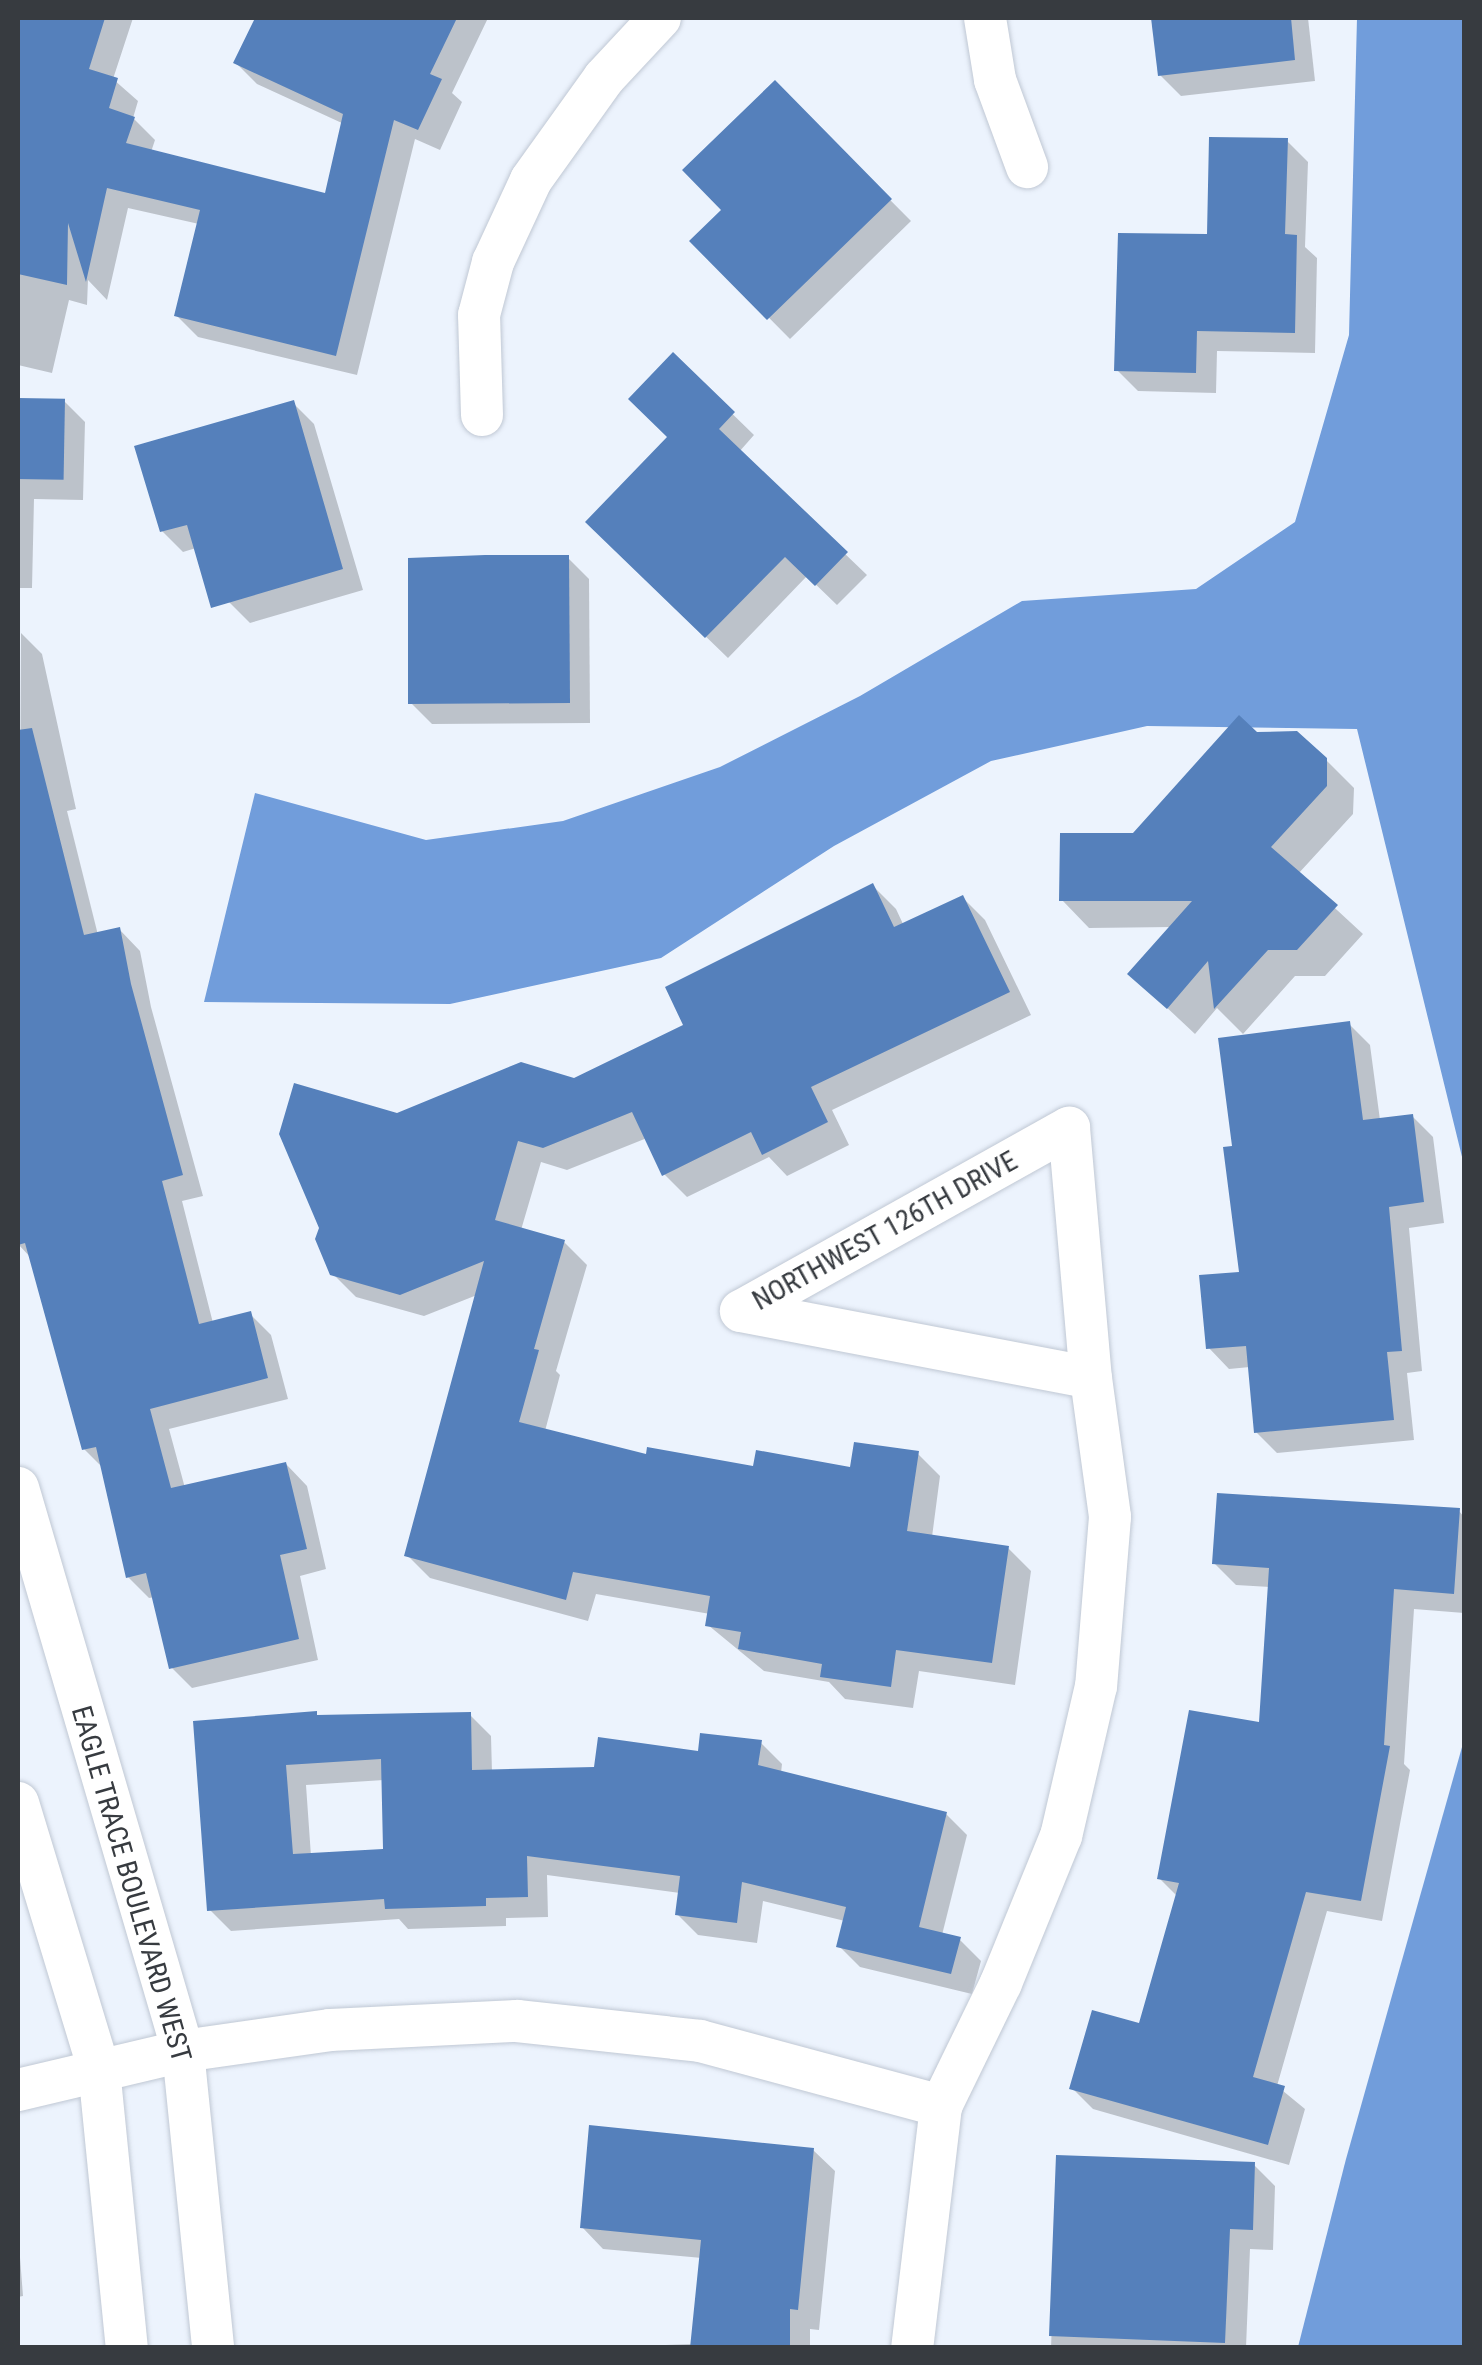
<!DOCTYPE html>
<style>
body{margin:0}
#map{position:relative;width:1482px;height:2365px;overflow:hidden;background:#ecf3fd;font-family:"Roboto Condensed",sans-serif}
div>[style]{position:absolute}
.water>*{inset:0;background:#719ddb}
.shadow>*{inset:0;background:#0003}
.building>*{inset:0;background:#5580bb;transform-origin:0 0}
.roads{filter:drop-shadow(0 0 2px #c0c8d4) drop-shadow(0 0 2px #c0c8d4)}
.minor>*{height:42px;margin:-21px;padding:0 21px;transform-origin:21px;border-radius:21px;background:#fff}
span{translate:-50% -50%;white-space:nowrap;text-align:center;line-height:1.15;-webkit-text-stroke:10px #fff;paint-order:stroke}
.street-label{font-size:28px;color:#373b40}
.frame{position:absolute;inset:0;border:20px solid #373b40;pointer-events:none}
</style>
<div id="map">
<div class="water">
<div style="clip-path:polygon(1357px 18px,1464px 18px,1464px 1165px,1357px 729px,1147px 726px,991px 761px,834px 846px,661px 958px,450px 1004px,204px 1002px,255px 793px,426px 840px,563px 821px,720px 767px,860px 696px,1022px 601px,1196px 589px,1295px 522px,1349px 335px)"></div>
<div style="clip-path:polygon(1464px 1740px,1464px 2347px,1298px 2347px,1346px 2159px)"></div>
</div>
<div class="shadow">
<div style="clip-path:polygon(18px 18px,133px 18px,113px 79px,138px 101px,133px 118px,155px 140px,151px 152px,327px 196px,344px 124px,257px 84px,236px 63px,285px 33px,291px 18px,488px 18px,452px 93px,462px 102px,440px 150px,415px 139px,357px 375px,198px 337px,177px 316px,199px 224px,128px 208px,107px 300px,88px 280px,87px 305px,69px 300px,52px 373px,18px 365px)"></div>
<div style="clip-path:polygon(1153px 18px,1308px 18px,1315px 81px,1181px 96px,1160px 75px)"></div>
<div style="clip-path:polygon(775px 84px,911px 221px,790px 339px,693px 241px,725px 210px)"></div>
<div style="clip-path:polygon(1287px 141px,1308px 162px,1305px 247px,1317px 258px,1315px 353px,1217px 351px,1216px 393px,1138px 391px,1117px 370px,1209px 237px)"></div>
<div style="clip-path:polygon(673px 356px,754px 435px,739px 452px,867px 575px,837px 605px,807px 576px,728px 658px,609px 543px,670px 437px)"></div>
<div style="clip-path:polygon(18px 401px,64px 401px,85px 422px,83px 500px,34px 499px,32px 588px,18px 588px)"></div>
<div style="clip-path:polygon(293px 403px,314px 424px,363px 590px,250px 623px,229px 602px,196px 548px,183px 552px,162px 531px)"></div>
<div style="clip-path:polygon(568px 558px,589px 579px,590px 723px,432px 724px,411px 703px)"></div>
<div style="clip-path:polygon(21px 633px,42px 654px,76px 809px,67px 811px,98px 935px,119px 929px,140px 951px,151px 1007px,203px 1196px,182px 1201px,213px 1323px,250px 1314px,271px 1335px,288px 1399px,169px 1429px,185px 1488px,286px 1464px,307px 1486px,326px 1569px,300px 1576px,318px 1660px,192px 1688px,171px 1667px,155px 1597px,149px 1598px,128px 1577px,103px 1468px,84px 1449px,32px 1259px,18px 1244px)"></div>
<div style="clip-path:polygon(1256px 734px,1326px 760px,1354px 788px,1353px 814px,1298px 874px,1363px 934px,1325px 976px,1295px 976px,1243px 1034px,1217px 1008px,1195px 1034px,1131px 974px,1172px 927px,1089px 928px,1062px 900px)"></div>
<div style="clip-path:polygon(873px 886px,896px 909px,904px 926px,963px 898px,985px 920px,1031px 1015px,832px 1110px,849px 1145px,787px 1176px,769px 1157px,687px 1197px,664px 1174px,647px 1138px,567px 1170px,541px 1162px,521px 1230px,564px 1242px,587px 1265px,556px 1371px,560px 1375px,545px 1431px,648px 1457px,755px 1469px,852px 1470px,918px 1454px,940px 1476px,932px 1537px,1008px 1548px,1031px 1571px,1015px 1685px,919px 1671px,913px 1708px,845px 1699px,829px 1682px,764px 1671px,708px 1625px,710px 1614px,596px 1594px,588px 1621px,430px 1578px,407px 1555px,477px 1295px,424px 1316px,356px 1297px,332px 1273px,397px 1116px,574px 1080px,686px 1026px)"></div>
<div style="clip-path:polygon(1349px 1024px,1370px 1045px,1380px 1120px,1412px 1116px,1433px 1137px,1444px 1223px,1409px 1228px,1422px 1371px,1407px 1373px,1414px 1440px,1277px 1453px,1256px 1432px,1250px 1367px,1229px 1369px,1208px 1347px,1242px 1274px,1235px 1148px)"></div>
<div style="clip-path:polygon(1459px 1511px,1464px 1517px,1464px 1613px,1414px 1609px,1404px 1764px,1410px 1770px,1382px 1921px,1327px 1911px,1277px 2086px,1305px 2109px,1289px 2165px,1093px 2109px,1072px 2088px,1141px 2026px,1178px 1897px,1160px 1879px,1262px 1725px,1270px 1587px,1236px 1585px,1215px 1564px)"></div>
<div style="clip-path:polygon(evenodd,316px 1714px,320px 1717px,470px 1715px,491px 1736px,492px 1772px,596px 1770px,761px 1743px,782px 1764px,781px 1773px,946px 1814px,967px 1835px,942px 1935px,959px 1939px,981px 1961px,972px 1994px,860px 1967px,839px 1946px,845px 1921px,763px 1901px,757px 1943px,698px 1935px,677px 1914px,680px 1893px,547px 1875px,548px 1917px,506px 1918px,506px 1926px,408px 1929px,399px 1919px,231px 1931px,210px 1910px,196px 1723px,316px 1714px,384px 1780px,386px 1851px,311px 1856px,306px 1785px,384px 1780px)"></div>
<div style="clip-path:polygon(813px 2150px,835px 2171px,819px 2330px,810px 2329px,810px 2348px,581px 2348px,693px 2344px,702px 2258px,603px 2249px,582px 2227px)"></div>
<div style="clip-path:polygon(1058px 2158px,1254px 2165px,1275px 2186px,1273px 2250px,1250px 2249px,1246px 2348px,1051px 2348px)"></div>
<div style="clip-path:polygon(18px 2232px,23px 2296px,18px 2297px)"></div>
</div>
<div class="building">
<div style="clip-path:polygon(18px 18px,105px 18px,89px 69px,118px 78px,109px 108px,135px 117px,126px 143px,325px 193px,343px 114px,233px 63px,255px 18px,457px 18px,430px 74px,442px 79px,418px 130px,394px 120px,336px 356px,174px 316px,200px 210px,107px 188px,86px 282px,68px 223px,67px 285px,18px 274px)"></div>
<div style="clip-path:polygon(1151px 18px,1291px 18px,1295px 60px,1158px 76px)"></div>
<div style="clip-path:polygon(775px 80px,892px 199px,767px 320px,689px 241px,721px 210px,682px 170px)"></div>
<div style="clip-path:polygon(1209px 137px,1288px 138px,1285px 234px,1297px 235px,1295px 333px,1197px 331px,1196px 373px,1114px 371px,1118px 233px,1207px 234px)"></div>
<div style="clip-path:polygon(673px 352px,735px 412px,719px 429px,848px 552px,815px 586px,785px 557px,705px 638px,585px 522px,667px 437px,628px 399px)"></div>
<div style="left:18px;top:398px;width:47px;height:81px;rotate:1deg"></div>
<div style="clip-path:polygon(294px 400px,343px 569px,211px 608px,187px 525px,160px 532px,134px 446px)"></div>
<div style="clip-path:polygon(485px 555px,569px 555px,570px 703px,408px 704px,408px 558px)"></div>
<div style="clip-path:polygon(1239px 715px,1257px 732px,1297px 731px,1327px 758px,1327px 786px,1271px 847px,1338px 905px,1297px 950px,1268px 950px,1214px 1009px,1208px 961px,1167px 1009px,1127px 974px,1192px 901px,1059px 901px,1060px 833px,1133px 833px)"></div>
<div style="clip-path:polygon(32px 728px,84px 935px,120px 927px,131px 984px,183px 1175px,162px 1181px,199px 1324px,251px 1311px,268px 1378px,150px 1409px,171px 1488px,286px 1462px,307px 1549px,280px 1555px,299px 1639px,169px 1669px,146px 1573px,126px 1578px,96px 1447px,82px 1450px,25px 1243px,18px 1245px,18px 730px)"></div>
<div style="clip-path:polygon(873px 883px,894px 927px,963px 895px,1010px 992px,811px 1087px,828px 1122px,762px 1155px,751px 1132px,662px 1176px,632px 1112px,543px 1148px,518px 1141px,495px 1220px,565px 1240px,534px 1349px,539px 1350px,519px 1422px,646px 1454px,647px 1447px,753px 1466px,756px 1450px,850px 1467px,854px 1442px,919px 1451px,907px 1531px,1009px 1546px,992px 1663px,896px 1650px,891px 1687px,820px 1677px,822px 1664px,738px 1649px,741px 1632px,705px 1626px,710px 1596px,573px 1572px,566px 1600px,404px 1556px,484px 1261px,400px 1295px,330px 1275px,315px 1239px,319px 1228px,279px 1134px,294px 1083px,397px 1113px,521px 1062px,574px 1078px,683px 1025px,665px 987px)"></div>
<div style="clip-path:polygon(1350px 1021px,1363px 1120px,1413px 1114px,1424px 1202px,1389px 1207px,1402px 1351px,1387px 1352px,1394px 1420px,1254px 1433px,1246px 1346px,1206px 1349px,1199px 1275px,1239px 1272px,1223px 1147px,1232px 1146px,1218px 1038px)"></div>
<div style="clip-path:polygon(1217px 1493px,1460px 1508px,1454px 1594px,1394px 1589px,1384px 1745px,1390px 1746px,1361px 1901px,1306px 1892px,1253px 2077px,1285px 2086px,1268px 2145px,1069px 2089px,1092px 2010px,1139px 2023px,1179px 1883px,1157px 1879px,1189px 1710px,1259px 1722px,1269px 1568px,1212px 1564px)"></div>
<div style="clip-path:polygon(evenodd,317px 1711px,317px 1715px,471px 1712px,472px 1770px,594px 1767px,598px 1737px,698px 1751px,700px 1733px,762px 1740px,758px 1765px,947px 1812px,919px 1927px,961px 1937px,951px 1974px,836px 1947px,846px 1907px,742px 1882px,737px 1923px,675px 1915px,680px 1876px,527px 1856px,528px 1897px,486px 1898px,486px 1906px,385px 1909px,384px 1899px,207px 1911px,193px 1721px,317px 1711px,381px 1759px,383px 1849px,293px 1854px,286px 1765px,381px 1759px)"></div>
<div style="clip-path:polygon(589px 2125px,814px 2148px,798px 2310px,790px 2309px,790px 2348px,690px 2348px,701px 2240px,580px 2228px)"></div>
<div style="clip-path:polygon(1056px 2155px,1255px 2162px,1253px 2230px,1230px 2229px,1225px 2343px,1049px 2336px)"></div>
</div>
<div class="roads">
<div class="minor">
<div style="left:985px;top:18px;width:63px;rotate:80.8deg"></div>
<div style="left:995px;top:80px;width:93px;rotate:69.8deg"></div>
<div style="left:482px;top:415px;width:100px;rotate:-91.7deg"></div>
<div style="left:479px;top:315px;width:55px;rotate:-75.2deg"></div>
<div style="left:493px;top:262px;width:90px;rotate:-65.1deg"></div>
<div style="left:531px;top:180px;width:125px;rotate:-54.4deg"></div>
<div style="left:604px;top:78px;width:82px;rotate:-47deg"></div>
<div style="left:741px;top:1311px;width:376px;rotate:-29.2deg"></div>
<div style="left:1069px;top:1128px;width:251px;rotate:85deg"></div>
<div style="left:1091px;top:1378px;width:140px;rotate:82.2deg"></div>
<div style="left:1110px;top:1517px;width:170px;rotate:94.7deg"></div>
<div style="left:1096px;top:1686px;width:154px;rotate:103.1deg"></div>
<div style="left:1061px;top:1836px;width:159px;rotate:112.2deg"></div>
<div style="left:1001px;top:1983px;width:137px;rotate:116deg"></div>
<div style="left:941px;top:2106px;width:244px;rotate:96.8deg"></div>
<div style="left:741px;top:1311px;width:356px;rotate:10.8deg"></div>
<div style="left:18px;top:1488px;width:587px;rotate:73.67deg"></div>
<div style="left:183px;top:2051px;width:299px;rotate:84.2deg"></div>
<div style="left:18px;top:1803px;width:278px;rotate:73.1deg"></div>
<div style="left:99px;top:2069px;width:280px;rotate:84.3deg"></div>
<div style="left:18px;top:2090px;width:170px;rotate:-13.3deg"></div>
<div style="left:183px;top:2051px;width:148px;rotate:-8.1deg"></div>
<div style="left:330px;top:2030px;width:187px;rotate:-2.8deg"></div>
<div style="left:517px;top:2021px;width:184px;rotate:6.2deg"></div>
<div style="left:700px;top:2041px;width:250px;rotate:15.1deg"></div>
</div>
</div>
<div class="street-label">
<span style="left:885px;top:1231px;rotate:-29deg">NORTHWEST 126TH DRIVE</span>
<span style="left:131px;top:1884px;rotate:74deg">EAGLE TRACE BOULEVARD WEST</span>
</div>
<div class="frame"></div>
</div>
